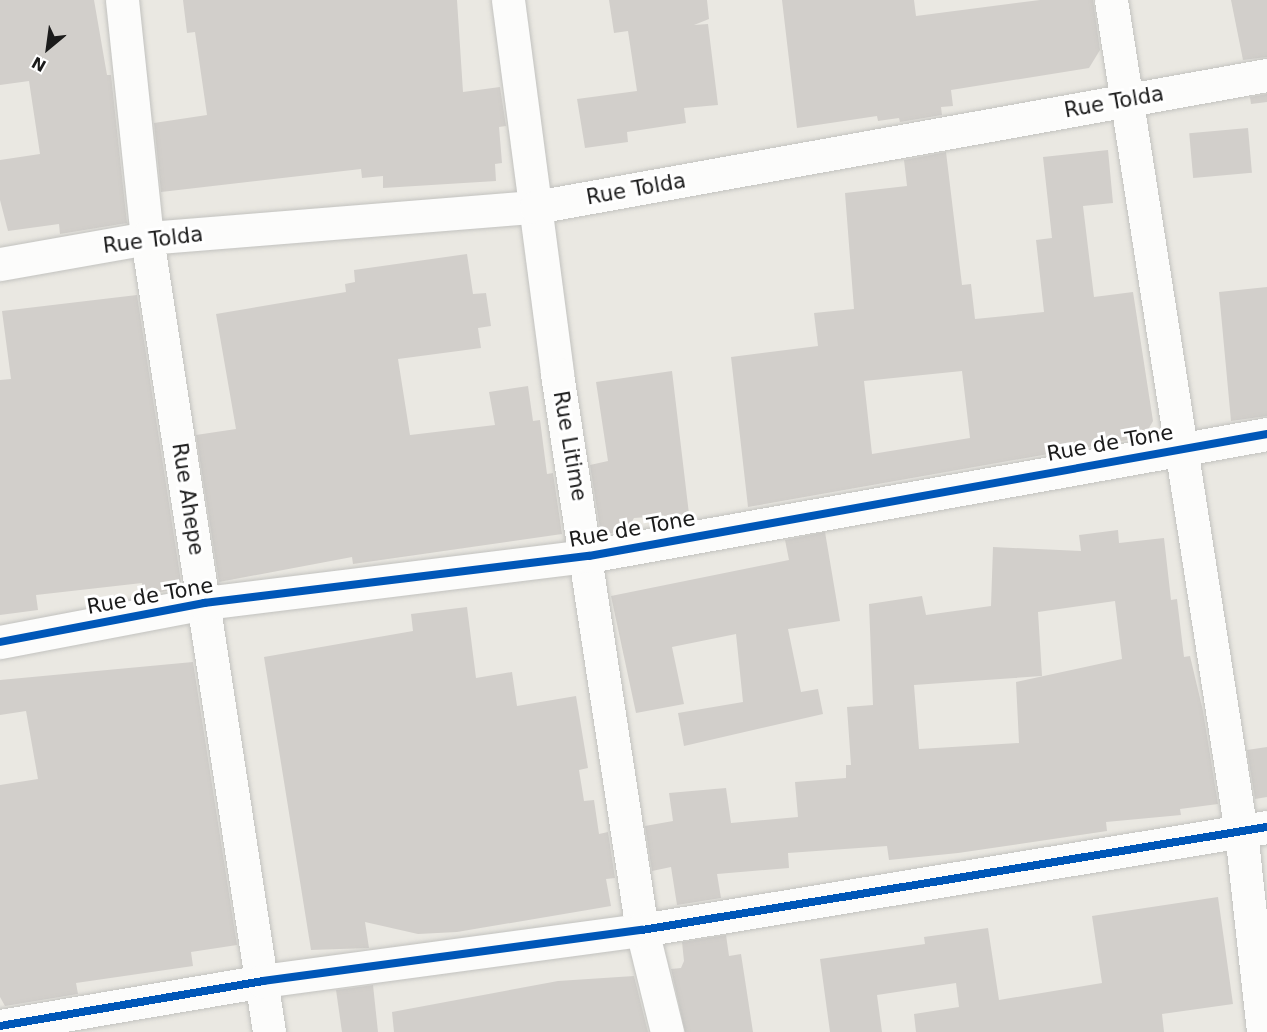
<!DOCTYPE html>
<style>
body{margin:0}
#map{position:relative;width:1267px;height:1032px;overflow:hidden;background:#eae8e2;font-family:"DejaVu Sans",sans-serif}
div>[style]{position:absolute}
.building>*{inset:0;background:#d2cfcb;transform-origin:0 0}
.roads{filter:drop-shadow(0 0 2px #c2c2bf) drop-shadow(0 0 2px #c2c2bf)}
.minor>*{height:33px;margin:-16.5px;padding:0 16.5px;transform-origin:16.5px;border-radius:16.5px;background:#fcfcfb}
.cycleway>*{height:8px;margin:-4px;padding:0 4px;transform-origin:4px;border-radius:4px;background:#0057b8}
span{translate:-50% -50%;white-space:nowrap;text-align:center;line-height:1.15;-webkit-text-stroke:6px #fff;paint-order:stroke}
.street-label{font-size:21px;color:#1b1b1b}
.north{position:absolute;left:18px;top:18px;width:60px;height:60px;-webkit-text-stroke:4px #fff;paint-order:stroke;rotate:209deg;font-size:16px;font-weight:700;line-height:24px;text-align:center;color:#1b1b1b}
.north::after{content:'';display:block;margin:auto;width:21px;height:27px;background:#1b1b1b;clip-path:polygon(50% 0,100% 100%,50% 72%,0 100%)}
</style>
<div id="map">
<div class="building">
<div style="clip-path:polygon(0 0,94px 0,107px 75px,111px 75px,127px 223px,60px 234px,59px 224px,8px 231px,0 200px,0 160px,40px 154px,29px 81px,0 85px)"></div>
<div style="clip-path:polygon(183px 0,457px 0,463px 92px,500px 87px,506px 126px,499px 127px,502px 163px,495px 164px,496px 181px,383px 188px,383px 176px,362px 178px,361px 169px,161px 192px,154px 123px,207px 115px,195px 32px,187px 33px)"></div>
<div style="clip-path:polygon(609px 0,707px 0,709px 19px,694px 25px,708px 24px,718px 105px,684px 108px,686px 123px,627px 132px,628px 142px,585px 148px,577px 99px,637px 91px,628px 31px,614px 33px)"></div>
<div style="clip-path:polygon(782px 0,914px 0,916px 16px,1040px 0,1093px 0,1100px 50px,1089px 68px,951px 90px,953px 106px,941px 107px,942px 115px,900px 122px,899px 118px,878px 121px,877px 116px,797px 128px)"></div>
<div style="clip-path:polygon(1231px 0,1267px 0,1267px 57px,1243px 60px)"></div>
<div style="clip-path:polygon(1267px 94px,1267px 102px,1251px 104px,1250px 97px)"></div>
<div style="left:1248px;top:128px;width:45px;height:59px;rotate:85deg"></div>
<div style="clip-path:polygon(evenodd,1108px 150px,1113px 203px,1083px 206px,1094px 297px,1133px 292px,1153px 421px,1144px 437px,748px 507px,731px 357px,818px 346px,814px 313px,854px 309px,845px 193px,907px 186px,904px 160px,946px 152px,962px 285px,971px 284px,975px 319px,1044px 312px,1036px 240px,1052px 238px,1043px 157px,1108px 150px,962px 371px,970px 438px,872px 454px,864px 381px,962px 371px)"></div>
<div style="clip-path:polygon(467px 254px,473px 294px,486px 293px,491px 326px,478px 328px,481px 348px,398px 359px,410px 435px,495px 425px,489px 392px,528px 386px,533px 421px,540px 420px,547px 474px,553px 473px,562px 534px,353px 564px,352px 557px,219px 582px,196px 435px,236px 429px,216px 314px,346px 292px,345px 284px,355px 282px,354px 270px)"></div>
<div style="clip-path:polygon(1267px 287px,1267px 416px,1231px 421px,1219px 292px)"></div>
<div style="clip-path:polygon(137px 295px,182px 588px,144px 595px,142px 583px,36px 595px,38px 610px,0 615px,0 380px,11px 379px,2px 311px)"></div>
<div style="clip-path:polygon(672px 371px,689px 514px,634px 518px,627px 530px,601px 535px,590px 465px,608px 461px,596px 382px)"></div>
<div style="clip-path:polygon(evenodd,1118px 530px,1119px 543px,1164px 538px,1171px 600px,1177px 599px,1184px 657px,1190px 656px,1203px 711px,1218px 804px,1180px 809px,1181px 815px,1106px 822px,1107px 831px,958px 853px,889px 860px,887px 846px,788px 853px,789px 868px,717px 874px,721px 898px,677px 905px,671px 867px,652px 871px,645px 826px,673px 821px,669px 793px,726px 788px,731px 823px,798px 817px,795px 782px,846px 778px,846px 765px,851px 765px,847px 707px,873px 705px,869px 604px,922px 596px,926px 615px,991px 606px,993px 547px,1081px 551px,1079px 535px,1118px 530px,1115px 601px,1122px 659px,1016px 682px,1019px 743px,919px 749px,914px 685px,1042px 676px,1038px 612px,1115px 601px)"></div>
<div style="clip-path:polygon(825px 532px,840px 621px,788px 629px,801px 692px,818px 689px,823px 714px,684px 746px,678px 713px,743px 702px,736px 634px,672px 647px,684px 704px,636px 713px,611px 596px,789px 560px,785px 540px)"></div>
<div style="clip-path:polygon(467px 607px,476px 678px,512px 672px,517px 706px,576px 696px,588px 768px,579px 770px,584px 801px,594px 800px,599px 834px,608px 832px,615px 878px,606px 879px,611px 906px,457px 932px,418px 934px,365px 922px,369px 948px,311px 950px,264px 657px,413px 631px,411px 614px)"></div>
<div style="clip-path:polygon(193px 662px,237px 945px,191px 952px,193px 966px,76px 983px,78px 994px,5px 1006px,0 997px,0 785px,38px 779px,26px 711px,0 715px,0 680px)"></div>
<div style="clip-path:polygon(1267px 747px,1267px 797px,1255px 799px,1247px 750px)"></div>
<div style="clip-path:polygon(1218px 897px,1233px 1004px,1162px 1014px,1164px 1032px,916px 1032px,914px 1014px,959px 1007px,956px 983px,877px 995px,882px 1032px,830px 1032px,820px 959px,925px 944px,924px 937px,988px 928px,999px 1000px,1102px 983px,1092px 916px)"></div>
<div style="clip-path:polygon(726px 935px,729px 956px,741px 954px,753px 1032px,685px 1032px,671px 969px,681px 968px,684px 961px,682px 942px)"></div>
<div style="clip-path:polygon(634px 976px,648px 1032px,394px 1032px,392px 1012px,558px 981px)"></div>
<div style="clip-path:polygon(373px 985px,378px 1032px,342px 1032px,336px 990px)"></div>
</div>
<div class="roads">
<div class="minor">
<div style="left:122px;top:0;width:239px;rotate:84deg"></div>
<div style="left:147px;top:238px;width:803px;rotate:81.26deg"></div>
<div style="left:508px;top:0;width:377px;rotate:82.5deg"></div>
<div style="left:557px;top:374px;width:562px;rotate:81.31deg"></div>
<div style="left:642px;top:930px;width:105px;rotate:76.2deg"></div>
<div style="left:1111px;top:0;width:842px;rotate:81.12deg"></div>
<div style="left:1241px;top:832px;width:201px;rotate:83.7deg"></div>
<div style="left:0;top:264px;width:149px;rotate:-10deg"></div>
<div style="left:147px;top:238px;width:390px;rotate:-4.6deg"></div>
<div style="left:536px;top:207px;width:743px;rotate:-10.24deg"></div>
<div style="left:0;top:642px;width:208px;rotate:-10.8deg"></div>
<div style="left:204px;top:603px;width:388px;rotate:-7deg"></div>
<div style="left:589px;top:556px;width:689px;rotate:-10.2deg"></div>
<div style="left:0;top:1026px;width:267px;rotate:-9.7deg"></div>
<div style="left:263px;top:981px;width:382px;rotate:-7.7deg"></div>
<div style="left:642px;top:930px;width:633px;rotate:-9.36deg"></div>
</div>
</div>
<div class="cycleway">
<div style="left:0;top:642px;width:208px;rotate:-10.8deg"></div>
<div style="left:204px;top:603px;width:388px;rotate:-7deg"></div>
<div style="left:589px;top:556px;width:689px;rotate:-10.2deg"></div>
<div style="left:0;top:1026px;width:267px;rotate:-9.7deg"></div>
<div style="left:263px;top:981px;width:382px;rotate:-7.7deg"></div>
<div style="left:642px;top:930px;width:633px;rotate:-9.36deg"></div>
</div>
<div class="street-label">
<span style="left:1114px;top:102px;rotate:-10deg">Rue Tolda</span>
<span style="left:636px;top:189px;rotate:-10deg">Rue Tolda</span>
<span style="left:153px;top:240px;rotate:-7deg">Rue Tolda</span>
<span style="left:1110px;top:443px;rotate:-10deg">Rue de Tone</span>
<span style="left:570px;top:446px;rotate:80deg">Rue Litime</span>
<span style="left:188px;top:499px;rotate:81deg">Rue Ahepe</span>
<span style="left:632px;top:529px;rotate:-10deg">Rue de Tone</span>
<span style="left:150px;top:596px;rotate:-10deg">Rue de Tone</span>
</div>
<div class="north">N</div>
</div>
